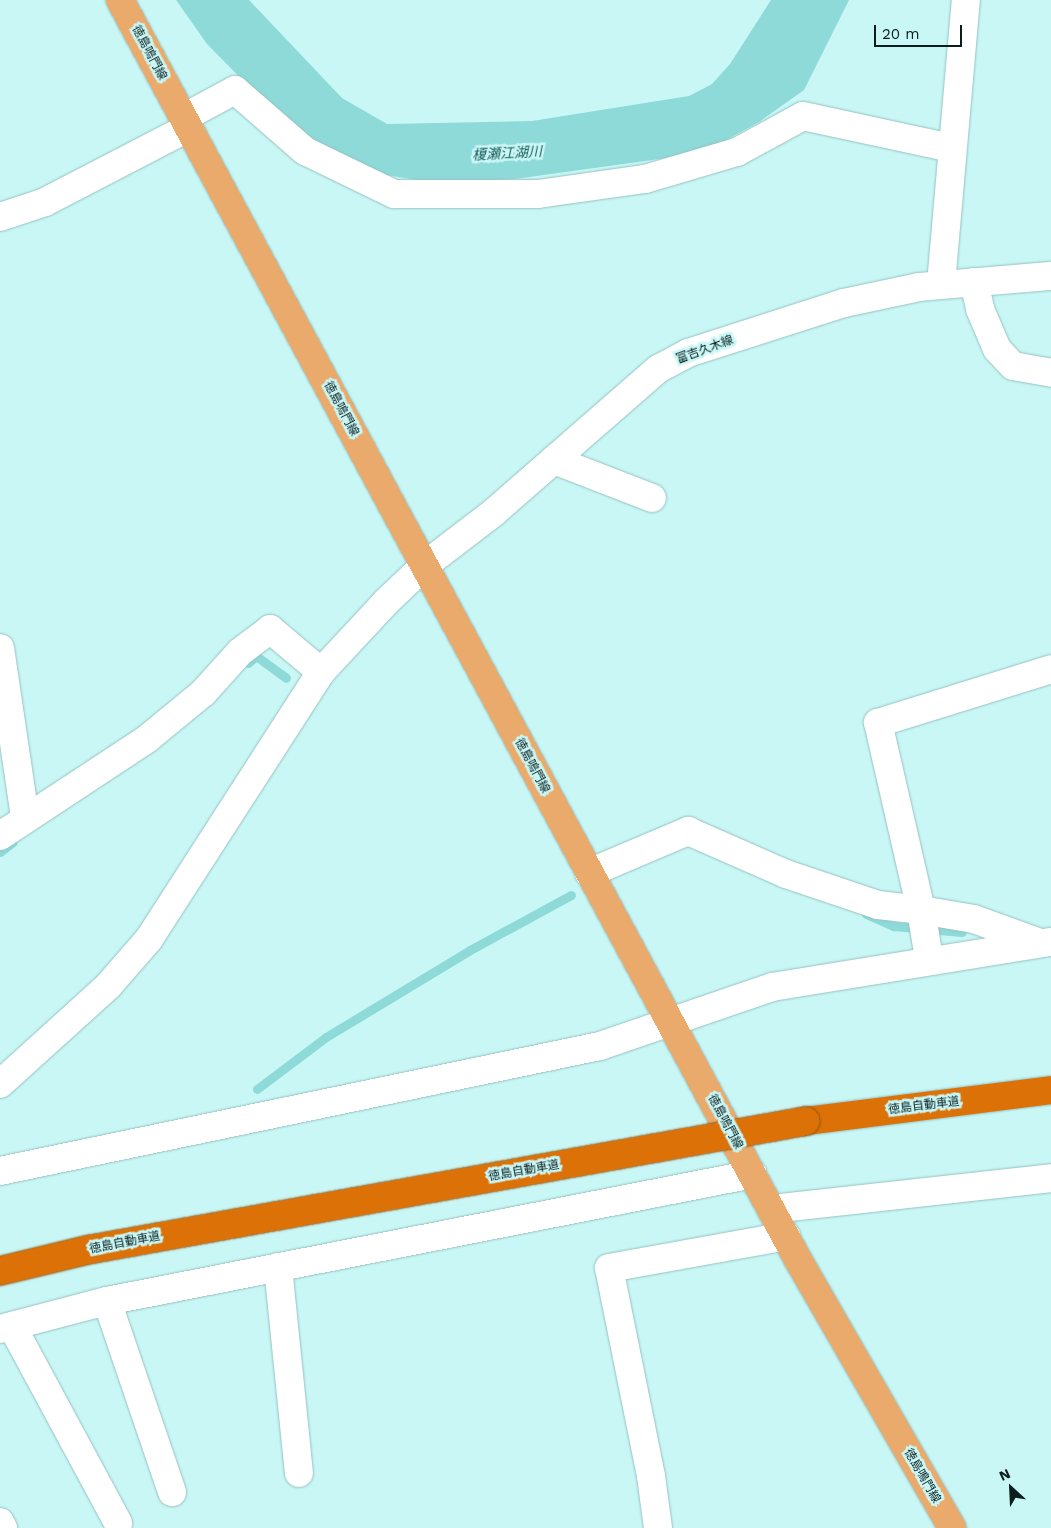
<!DOCTYPE html>
<meta charset="utf-8">
<style>
body{margin:0}
#map{position:relative;width:1051px;height:1528px;overflow:hidden;background:#c9f7f6;font-family:"Work Sans","Noto Sans JP",sans-serif}
div>[style]{position:absolute}
.water>*{inset:0;background:#8edad9}
.stream>*{height:9px;margin:-4.5px;padding:0 4.5px;transform-origin:4.5px;border-radius:4.5px;background:#8edad9}
.roads{filter:drop-shadow(0 0 1px #95c2c1) drop-shadow(0 0 1px #95c2c1)}
.street>*{height:28px;margin:-14px;padding:0 14px;transform-origin:14px;border-radius:14px;background:#fff}
.secondary>*{height:28px;margin:-14px;padding:0 14px;transform-origin:14px;border-radius:14px;background:#fff}
.primary>*{height:28px;margin:-14px;padding:0 14px;transform-origin:14px;border-radius:14px;background:#eaaa6b}
.highway>*{height:28px;margin:-14px;padding:0 14px;transform-origin:14px;border-radius:14px;background:#dc7108}
.bridges{filter:drop-shadow(0 0 1px #93540f) drop-shadow(0 0 1px #93540f)}
.highway-bridge>*{height:28px;margin:-14px;padding:0 14px;transform-origin:14px;border-radius:14px;background:#dc7108}
span{translate:-50% -50%;white-space:nowrap;text-align:center;line-height:1.15;-webkit-text-stroke:5px #c9f7f6;paint-order:stroke}
.street-label{font-size:12px;color:#0b1d1d}
.water-label{font-size:14px;color:#1a5b5b;font-style:italic}
.north{position:absolute;left:986px;top:1463px;width:50px;height:50px;-webkit-text-stroke:4px #c9f7f6;paint-order:stroke;rotate:335deg;font-size:14px;font-weight:700;line-height:20px;text-align:center;color:#0b1d1d}
.north::after{content:'';display:block;margin:auto;width:18px;height:22px;background:#0b1d1d;clip-path:polygon(50% 0,100% 100%,50% 72%,0 100%)}
.scale{position:absolute;left:874px;top:25px;width:88px;height:22px;box-sizing:border-box;border:2px solid #0b1d1d;border-top:0;padding-left:6px;font-size:15px;line-height:18px;white-space:nowrap;color:#0b1d1d;-webkit-text-stroke:4px #c9f7f6;paint-order:stroke}
</style>
<div id="map">
<div class="water">
<div style="clip-path:polygon(176px 0,249px 0,342px 98px,387px 124px,532px 121px,689px 96px,712px 84px,730px 64px,771px 0,849px 0,804px 90px,759px 122px,703px 153px,515px 179px,435px 183px,362px 171px,279px 117px,207px 44px)"></div>
</div>
<div class="stream">
<div style="left:248px;top:663px;width:11px;rotate:-41deg"></div>
<div style="left:256px;top:656px;width:37px;rotate:36deg"></div>
<div style="left:0;top:852px;width:16px;rotate:-38deg"></div>
<div style="left:866px;top:914px;width:30px;rotate:24deg"></div>
<div style="left:893px;top:926px;width:69px;rotate:5deg"></div>
<div style="left:257px;top:1089px;width:86px;rotate:-37deg"></div>
<div style="left:326px;top:1037px;width:168px;rotate:-31.1deg"></div>
<div style="left:470px;top:950px;width:115px;rotate:-28.6deg"></div>
</div>
<div class="roads">
<div class="street">
<div style="left:183px;top:118px;width:59px;rotate:-28.3deg"></div>
<div style="left:235px;top:90px;width:93px;rotate:41.1deg"></div>
<div style="left:305px;top:151px;width:99px;rotate:25.8deg"></div>
<div style="left:394px;top:194px;width:144px"></div>
<div style="left:538px;top:194px;width:108px;rotate:-8deg"></div>
<div style="left:645px;top:179px;width:96px;rotate:-16.4deg"></div>
<div style="left:737px;top:152px;width:75px;rotate:-28.6deg"></div>
<div style="left:803px;top:116px;width:151px;rotate:12.2deg"></div>
<div style="left:0;top:217px;width:47px;rotate:-18.4deg"></div>
<div style="left:45px;top:202px;width:161px;rotate:-27.4deg"></div>
<div style="left:974px;top:282px;width:28px;rotate:77deg"></div>
<div style="left:980px;top:309px;width:43px;rotate:67deg"></div>
<div style="left:997px;top:349px;width:23px;rotate:47deg"></div>
<div style="left:1013px;top:366px;width:39px;rotate:10deg"></div>
<div style="left:941px;top:284px;width:285px;rotate:-85deg"></div>
<div style="left:554px;top:460px;width:105px;rotate:21.2deg"></div>
<div style="left:0;top:648px;width:172px;rotate:81.6deg"></div>
<div style="left:0;top:836px;width:176px;rotate:-33.4deg"></div>
<div style="left:147px;top:739px;width:72px;rotate:-39.4deg"></div>
<div style="left:203px;top:693px;width:55px;rotate:-47.9deg"></div>
<div style="left:240px;top:652px;width:38px;rotate:-37deg"></div>
<div style="left:270px;top:629px;width:67px;rotate:40.1deg"></div>
<div style="left:589px;top:873px;width:108px;rotate:-23deg"></div>
<div style="left:688px;top:831px;width:107px;rotate:23.7deg"></div>
<div style="left:786px;top:874px;width:97px;rotate:18.6deg"></div>
<div style="left:878px;top:905px;width:43px;rotate:6.6deg"></div>
<div style="left:921px;top:910px;width:50px;rotate:80.7deg"></div>
<div style="left:1040px;top:943px;width:70px;rotate:-160deg"></div>
<div style="left:974px;top:919px;width:54px;rotate:-170.4deg"></div>
<div style="left:921px;top:910px;width:192px;rotate:-102.9deg"></div>
<div style="left:878px;top:723px;width:181px;rotate:-17.3deg"></div>
<div style="left:0;top:1084px;width:147px;rotate:-42.2deg"></div>
<div style="left:109px;top:985px;width:61px;rotate:-49deg"></div>
<div style="left:149px;top:939px;width:318px;rotate:-57.2deg"></div>
<div style="left:321px;top:672px;width:96px;rotate:-47.1deg"></div>
<div style="left:386px;top:602px;width:54px;rotate:-43.5deg"></div>
<div style="left:772px;top:1209px;width:281px;rotate:-6.3deg"></div>
<div style="left:278px;top:1267px;width:207px;rotate:84.2deg"></div>
<div style="left:107px;top:1301px;width:202px;rotate:71.2deg"></div>
<div style="left:12px;top:1326px;width:224px;rotate:61.7deg"></div>
<div style="left:0;top:1329px;width:111px;rotate:-14.7deg"></div>
<div style="left:107px;top:1301px;width:658px;rotate:-11.12deg"></div>
<div style="left:0;top:1522px;width:7px;rotate:63deg"></div>
<div style="left:658px;top:1528px;width:52px;rotate:-97.7deg"></div>
<div style="left:651px;top:1476px;width:212px;rotate:-101.4deg"></div>
<div style="left:609px;top:1268px;width:180px;rotate:-10.2deg"></div>
</div>
<div class="secondary">
<div style="left:425px;top:565px;width:86px;rotate:-37.4deg"></div>
<div style="left:493px;top:513px;width:219px;rotate:-41.1deg"></div>
<div style="left:658px;top:369px;width:34px;rotate:-28deg"></div>
<div style="left:688px;top:353px;width:164px;rotate:-17.8deg"></div>
<div style="left:844px;top:303px;width:77px;rotate:-12deg"></div>
<div style="left:919px;top:287px;width:132px;rotate:-4.8deg"></div>
<div style="left:0;top:1171px;width:613px;rotate:-11.77deg"></div>
<div style="left:600px;top:1046px;width:182px;rotate:-18.9deg"></div>
<div style="left:772px;top:987px;width:283px;rotate:-9.2deg"></div>
</div>
<div class="primary">
<div style="left:120px;top:0;width:1429px;rotate:61.71deg"></div>
<div style="left:797px;top:1258px;width:311px;rotate:60.1deg"></div>
</div>
<div class="highway">
<div style="left:806px;top:1121px;width:247px;rotate:-7.2deg"></div>
</div>
</div>
<div class="bridges">
<div class="highway-bridge">
<div style="left:0;top:1271px;width:89px;rotate:-13.6deg"></div>
<div style="left:87px;top:1250px;width:730px;rotate:-10.17deg"></div>
</div>
</div>
<div class="street-label">
<span style="left:149px;top:53px;rotate:62deg">徳島鳴門線</span>
<span style="left:705px;top:350px;rotate:-20deg">富吉久木線</span>
<span style="left:341px;top:409px;rotate:62deg">徳島鳴門線</span>
<span style="left:532px;top:766px;rotate:62deg">徳島鳴門線</span>
<span style="left:924px;top:1106px;rotate:-7deg">徳島自動車道</span>
<span style="left:725px;top:1122px;rotate:62deg">徳島鳴門線</span>
<span style="left:524px;top:1171px;rotate:-10deg">徳島自動車道</span>
<span style="left:125px;top:1243px;rotate:-11deg">徳島自動車道</span>
<span style="left:922px;top:1476px;rotate:60deg">徳島鳴門線</span>
</div>
<div class="water-label">
<span style="left:507px;top:153px;rotate:-3deg">榎瀬江湖川</span>
</div>
<div class="north">N</div>
<div class="scale">20 m</div>
</div>
